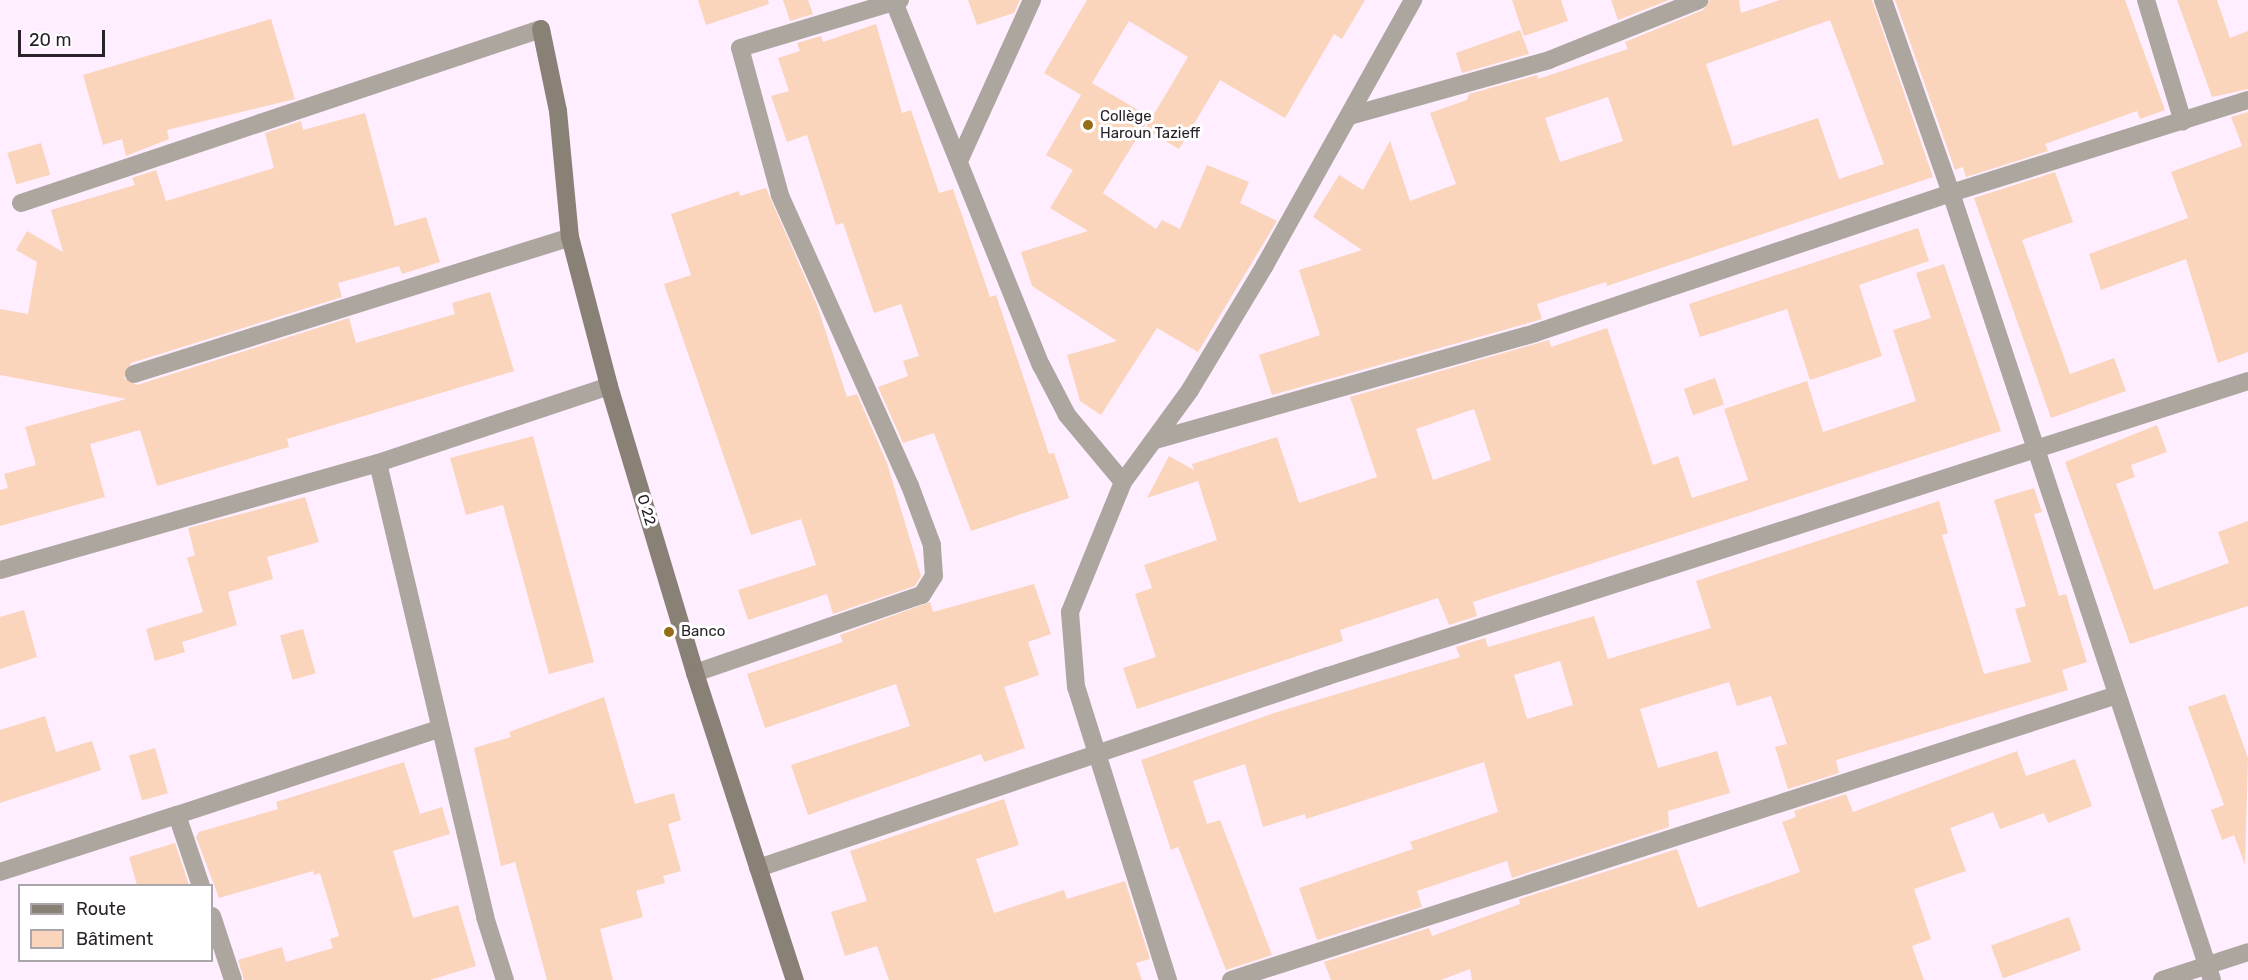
<!DOCTYPE html>
<meta charset="utf-8">
<style>
body{margin:0}
#map{position:relative;width:2248px;height:980px;overflow:hidden;background:#feeeff;font-family:Rubik,sans-serif}
div>[style]{position:absolute}
.building>*{inset:0;background:#fad5bb;transform-origin:0 0}
.street>*{height:18px;margin:-9px;padding:0 9px;transform-origin:9px;border-radius:9px;background:#aca69f}
.secondary>*{height:18px;margin:-9px;padding:0 9px;transform-origin:9px;border-radius:9px;background:#898076}
.dots>*{width:16px;height:16px;translate:-50% -50%;box-sizing:border-box;border:3px solid #fff;border-radius:50%}
span{translate:-50% -50%;white-space:nowrap;text-align:center;line-height:1.15;-webkit-text-stroke:6px #fff;paint-order:stroke}
.poi-label{font-size:15px;color:#292329}
.left{translate:0 -50%;text-align:left}
.street-label{font-size:15px;color:#292329}
.legend{position:absolute;left:18px;top:884px;width:195px;height:78px;box-sizing:border-box;background:#fff;border:2px solid #a9a7a9;margin:0;padding:8px 10px;list-style:none;font-size:18px;color:#292329}
.legend li{display:flex;align-items:center;gap:12px;height:30px}
.legend b{width:30px;border:2px solid #a9a7a9}
.scale{position:absolute;left:18px;top:30px;width:87px;height:27px;box-sizing:border-box;border:3px solid #292329;border-top:0;padding-left:8px;font-size:18px;line-height:21px;white-space:nowrap;color:#292329;-webkit-text-stroke:4px #fff;paint-order:stroke}
</style>
<div id="map">
<div class="building">
<div style="clip-path:polygon(698px 0,768px 0,769px 4px,706px 25px)"></div>
<div style="clip-path:polygon(783px 0,808px 0,813px 14px,790px 21px)"></div>
<div style="clip-path:polygon(968px 0,1020px 0,1014px 13px,977px 25px)"></div>
<div style="clip-path:polygon(1087px 0,1365px 0,1342px 39px,1334px 34px,1285px 118px,1220px 80px,1179px 149px,1145px 129px,1188px 57px,1129px 21px,1092px 83px,1150px 117px,1103px 193px,1156px 229px,1162px 220px,1180px 229px,1207px 165px,1249px 182px,1240px 203px,1277px 221px,1198px 352px,1157px 328px,1101px 415px,1080px 401px,1067px 355px,1117px 341px,1032px 286px,1021px 252px,1088px 231px,1050px 208px,1073px 170px,1046px 155px,1081px 95px,1044px 73px)"></div>
<div style="clip-path:polygon(1512px 0,1561px 0,1568px 21px,1524px 36px)"></div>
<div style="clip-path:polygon(1611px 0,1669px 0,1618px 20px)"></div>
<div style="clip-path:polygon(evenodd,1710px 0,1739px 0,1741px 13px,1780px 0,1872px 0,1933px 177px,1607px 286px,1606px 282px,1537px 304px,1542px 319px,1532px 322px,1272px 395px,1259px 355px,1320px 335px,1299px 270px,1362px 250px,1313px 217px,1339px 175px,1363px 190px,1390px 141px,1410px 201px,1456px 184px,1430px 113px,1467px 100px,1469px 94px,1537px 75px,1538px 79px,1628px 49px,1625px 42px,1703px 10px,1710px 0,1830px 20px,1884px 164px,1839px 179px,1818px 118px,1733px 146px,1706px 64px,1830px 20px,1710px 0,1608px 97px,1623px 141px,1560px 162px,1545px 118px,1608px 97px)"></div>
<div style="clip-path:polygon(1895px 0,2125px 0,2165px 110px,2140px 119px,2137px 111px,2045px 144px,2048px 151px,1966px 177px,1963px 167px,1955px 170px)"></div>
<div style="clip-path:polygon(2177px 0,2217px 0,2230px 38px,2248px 31px,2248px 89px,2212px 97px)"></div>
<div style="clip-path:polygon(271px 19px,295px 99px,167px 130px,169px 139px,126px 156px,122px 139px,103px 145px,83px 75px)"></div>
<div style="clip-path:polygon(876px 24px,902px 113px,911px 110px,939px 193px,953px 189px,990px 297px,996px 295px,1049px 454px,1054px 453px,1069px 498px,971px 531px,934px 433px,903px 443px,878px 387px,908px 376px,903px 361px,919px 356px,901px 304px,874px 313px,843px 223px,836px 225px,807px 135px,787px 142px,771px 96px,789px 91px,778px 58px,800px 51px,797px 43px,821px 36px,823px 42px)"></div>
<div style="clip-path:polygon(1520px 30px,1529px 54px,1462px 73px,1456px 53px)"></div>
<div style="clip-path:polygon(2248px 112px,2248px 352px,2218px 363px,2186px 259px,2101px 290px,2089px 254px,2188px 218px,2171px 172px,2242px 146px,2231px 117px)"></div>
<div style="clip-path:polygon(365px 113px,395px 226px,426px 217px,440px 262px,402px 274px,399px 266px,338px 283px,342px 297px,131px 363px,124px 378px,137px 385px,349px 318px,356px 343px,455px 314px,452px 303px,490px 292px,514px 371px,287px 439px,289px 447px,157px 486px,140px 430px,90px 444px,105px 497px,0 526px,0 490px,8px 488px,4px 474px,36px 465px,25px 427px,126px 399px,0 375px,0 309px,28px 314px,37px 262px,16px 250px,27px 231px,63px 252px,51px 210px,135px 185px,132px 178px,156px 170px,166px 201px,274px 168px,265px 133px,301px 121px,303px 130px)"></div>
<div style="left:41px;top:143px;width:33px;height:35px;rotate:74deg"></div>
<div style="clip-path:polygon(2055px 172px,2073px 222px,2022px 240px,2070px 374px,2114px 358px,2126px 391px,2051px 418px,1974px 198px)"></div>
<div style="clip-path:polygon(766px 188px,817px 305px,847px 397px,857px 394px,887px 463px,921px 576px,915px 586px,833px 614px,827px 594px,748px 620px,738px 590px,816px 565px,801px 519px,751px 535px,664px 284px,691px 275px,671px 214px,739px 191px,740px 196px)"></div>
<div style="clip-path:polygon(1918px 228px,1929px 261px,1859px 285px,1882px 356px,1810px 380px,1787px 309px,1700px 337px,1689px 304px)"></div>
<div style="clip-path:polygon(evenodd,1944px 264px,2001px 431px,1473px 602px,1477px 616px,1449px 625px,1438px 598px,1340px 630px,1343px 641px,1137px 709px,1123px 668px,1156px 657px,1135px 594px,1152px 588px,1144px 565px,1217px 540px,1198px 481px,1147px 498px,1169px 456px,1194px 470px,1192px 464px,1277px 437px,1299px 503px,1377px 477px,1350px 397px,1549px 340px,1551px 347px,1607px 328px,1653px 465px,1678px 456px,1692px 498px,1748px 480px,1724px 409px,1807px 381px,1823px 432px,1916px 401px,1893px 330px,1931px 318px,1916px 273px,1944px 264px,1474px 409px,1491px 460px,1433px 480px,1416px 429px,1474px 409px)"></div>
<div style="left:1715px;top:378px;width:28px;height:33px;rotate:71deg"></div>
<div style="clip-path:polygon(2157px 425px,2167px 452px,2131px 465px,2135px 477px,2116px 484px,2154px 590px,2229px 563px,2218px 532px,2248px 521px,2248px 606px,2130px 644px,2065px 462px)"></div>
<div style="clip-path:polygon(533px 436px,594px 662px,549px 674px,503px 505px,466px 515px,450px 458px)"></div>
<div style="clip-path:polygon(evenodd,2034px 488px,2042px 512px,2034px 514px,2059px 596px,2066px 594px,2087px 662px,2062px 670px,2068px 690px,1836px 760px,1839px 773px,1788px 789px,1775px 747px,1787px 744px,1771px 696px,1737px 706px,1729px 682px,1640px 709px,1658px 768px,1717px 751px,1730px 793px,1668px 811px,1669px 827px,1512px 878px,1507px 861px,1417px 891px,1422px 907px,1317px 940px,1299px 888px,1413px 849px,1410px 842px,1498px 812px,1484px 762px,1306px 819px,1305px 814px,1263px 827px,1245px 764px,1193px 781px,1207px 824px,1220px 820px,1272px 955px,1226px 970px,1178px 847px,1171px 850px,1141px 760px,1274px 713px,1460px 657px,1456px 647px,1485px 638px,1488px 647px,1594px 616px,1608px 659px,1711px 628px,1696px 581px,1939px 501px,1948px 533px,1942px 535px,1984px 674px,2031px 662px,2015px 609px,2026px 606px,1994px 500px,2034px 488px,1560px 661px,1573px 705px,1527px 719px,1514px 675px,1560px 661px)"></div>
<div style="clip-path:polygon(305px 497px,319px 542px,267px 557px,273px 579px,228px 592px,237px 625px,182px 642px,185px 652px,155px 661px,146px 629px,203px 612px,187px 558px,195px 555px,188px 528px)"></div>
<div style="clip-path:polygon(1034px 584px,1051px 634px,1028px 642px,1039px 675px,1004px 687px,1025px 748px,984px 762px,981px 754px,808px 815px,791px 765px,910px 726px,896px 684px,765px 728px,747px 674px,843px 642px,840px 635px,930px 602px,933px 612px)"></div>
<div style="clip-path:polygon(24px 610px,37px 657px,0 669px,0 617px)"></div>
<div style="left:303px;top:629px;width:46px;height:24px;rotate:74deg"></div>
<div style="clip-path:polygon(2225px 694px,2248px 758px,2245px 865px,2234px 835px,2222px 840px,2211px 810px,2224px 805px,2188px 707px)"></div>
<div style="clip-path:polygon(604px 697px,635px 804px,674px 793px,681px 820px,668px 824px,681px 871px,663px 876px,665px 883px,636px 891px,643px 917px,600px 929px,613px 980px,547px 980px,515px 862px,501px 866px,474px 748px,511px 737px,509px 732px)"></div>
<div style="clip-path:polygon(45px 716px,56px 752px,92px 741px,101px 770px,0 803px,0 730px)"></div>
<div style="left:155px;top:748px;width:47px;height:27px;rotate:74deg"></div>
<div style="clip-path:polygon(2017px 751px,2026px 776px,2075px 759px,2092px 806px,2048px 823px,2044px 813px,2000px 829px,1993px 812px,1950px 828px,1966px 871px,1914px 889px,1931px 939px,1912px 946px,1924px 980px,1472px 980px,1470px 969px,1441px 980px,1331px 980px,1324px 962px,1429px 928px,1432px 936px,1520px 904px,1519px 899px,1677px 849px,1698px 908px,1800px 872px,1782px 822px,1796px 817px,1794px 811px,1846px 794px,1853px 812px)"></div>
<div style="clip-path:polygon(404px 762px,420px 814px,442px 807px,450px 834px,393px 851px,413px 918px,458px 905px,476px 966px,430px 980px,244px 980px,238px 960px,282px 947px,286px 962px,333px 948px,330px 939px,339px 936px,320px 873px,314px 875px,313px 871px,219px 898px,196px 837px,199px 832px,278px 809px,276px 802px)"></div>
<div style="clip-path:polygon(1004px 799px,1019px 845px,976px 859px,994px 913px,1064px 890px,1067px 899px,1125px 881px,1150px 959px,1136px 963px,1142px 980px,889px 980px,877px 946px,845px 956px,831px 912px,867px 901px,850px 851px)"></div>
<div style="clip-path:polygon(175px 843px,189px 885px,137px 885px,129px 857px)"></div>
<div style="left:2069px;top:917px;width:35px;height:83px;rotate:70deg"></div>
</div>
<div class="street">
<div style="left:1883px;top:0;width:205px;rotate:70.6deg"></div>
<div style="left:1951px;top:193px;width:829px;rotate:71.65deg"></div>
<div style="left:2146px;top:0;width:127px;rotate:73.1deg"></div>
<div style="left:894px;top:2px;width:392px;rotate:68deg"></div>
<div style="left:1041px;top:365px;width:56px;rotate:62.5deg"></div>
<div style="left:1067px;top:415px;width:87px;rotate:50.1deg"></div>
<div style="left:1349px;top:116px;width:208px;rotate:-15.6deg"></div>
<div style="left:1549px;top:60px;width:162px;rotate:-21.8deg"></div>
<div style="left:959px;top:161px;width:177px;rotate:-65.6deg"></div>
<div style="left:21px;top:203px;width:548px;rotate:-18.5deg"></div>
<div style="left:134px;top:374px;width:457px;rotate:-17.4deg"></div>
<div style="left:1155px;top:440px;width:395px;rotate:-15.7deg"></div>
<div style="left:1535px;top:333px;width:439px;rotate:-18.6deg"></div>
<div style="left:1951px;top:193px;width:311px;rotate:-17.4deg"></div>
<div style="left:378px;top:463px;width:466px;rotate:76.7deg"></div>
<div style="left:485px;top:917px;width:66px;rotate:72.4deg"></div>
<div style="left:0;top:570px;width:393px;rotate:-15.8deg"></div>
<div style="left:378px;top:463px;width:243px;rotate:-18.4deg"></div>
<div style="left:695px;top:673px;width:240px;rotate:-19deg"></div>
<div style="left:922px;top:595px;width:22px;rotate:-58deg"></div>
<div style="left:934px;top:576px;width:31px;rotate:-94deg"></div>
<div style="left:932px;top:545px;width:63px;rotate:-110.4deg"></div>
<div style="left:910px;top:486px;width:319px;rotate:-114.1deg"></div>
<div style="left:780px;top:195px;width:152px;rotate:-105.2deg"></div>
<div style="left:740px;top:48px;width:167px;rotate:-16.7deg"></div>
<div style="left:177px;top:815px;width:276px;rotate:-18.2deg"></div>
<div style="left:758px;top:868px;width:601px;rotate:-18.62deg"></div>
<div style="left:1328px;top:676px;width:966px;rotate:-17.78deg"></div>
<div style="left:0;top:872px;width:186px;rotate:-17.9deg"></div>
<div style="left:177px;top:815px;width:75px;rotate:71.3deg"></div>
<div style="left:212px;top:916px;width:67px;rotate:71.8deg"></div>
<div style="left:1168px;top:980px;width:307px;rotate:-107.4deg"></div>
<div style="left:1076px;top:687px;width:75px;rotate:-94.6deg"></div>
<div style="left:1070px;top:612px;width:140px;rotate:-67.8deg"></div>
<div style="left:1123px;top:482px;width:114px;rotate:-53.9deg"></div>
<div style="left:1190px;top:390px;width:146px;rotate:-59deg"></div>
<div style="left:1265px;top:265px;width:304px;rotate:-60.8deg"></div>
<div style="left:1231px;top:980px;width:931px;rotate:-17.83deg"></div>
<div style="left:2162px;top:980px;width:90px;rotate:-18deg"></div>
</div>
<div class="secondary">
<div style="left:541px;top:29px;width:84px;rotate:78.3deg"></div>
<div style="left:558px;top:111px;width:127px;rotate:84.6deg"></div>
<div style="left:570px;top:237px;width:154px;rotate:75.3deg"></div>
<div style="left:609px;top:386px;width:300px;rotate:73.3deg"></div>
<div style="left:695px;top:673px;width:323px;rotate:72deg"></div>
</div>
<div class="dots">
<div style="left:1088px;top:125px;background:#956d17"></div>
<div style="left:669px;top:632px;background:#956d17"></div>
</div>
<div class="poi-label">
<span class="left" style="left:1100px;top:125px">Collège<br>Haroun Tazieff</span>
<span class="left" style="left:681px;top:632px">Banco</span>
</div>
<div class="street-label">
<span style="left:646px;top:510px;rotate:73deg">O 22</span>
</div>
<ul class="legend">
<li><b style="height:8px;background:#898076"></b>Route</li>
<li><b style="height:16px;background:#fad5bb"></b>Bâtiment</li>
</ul>
<div class="scale">20 m</div>
</div>
